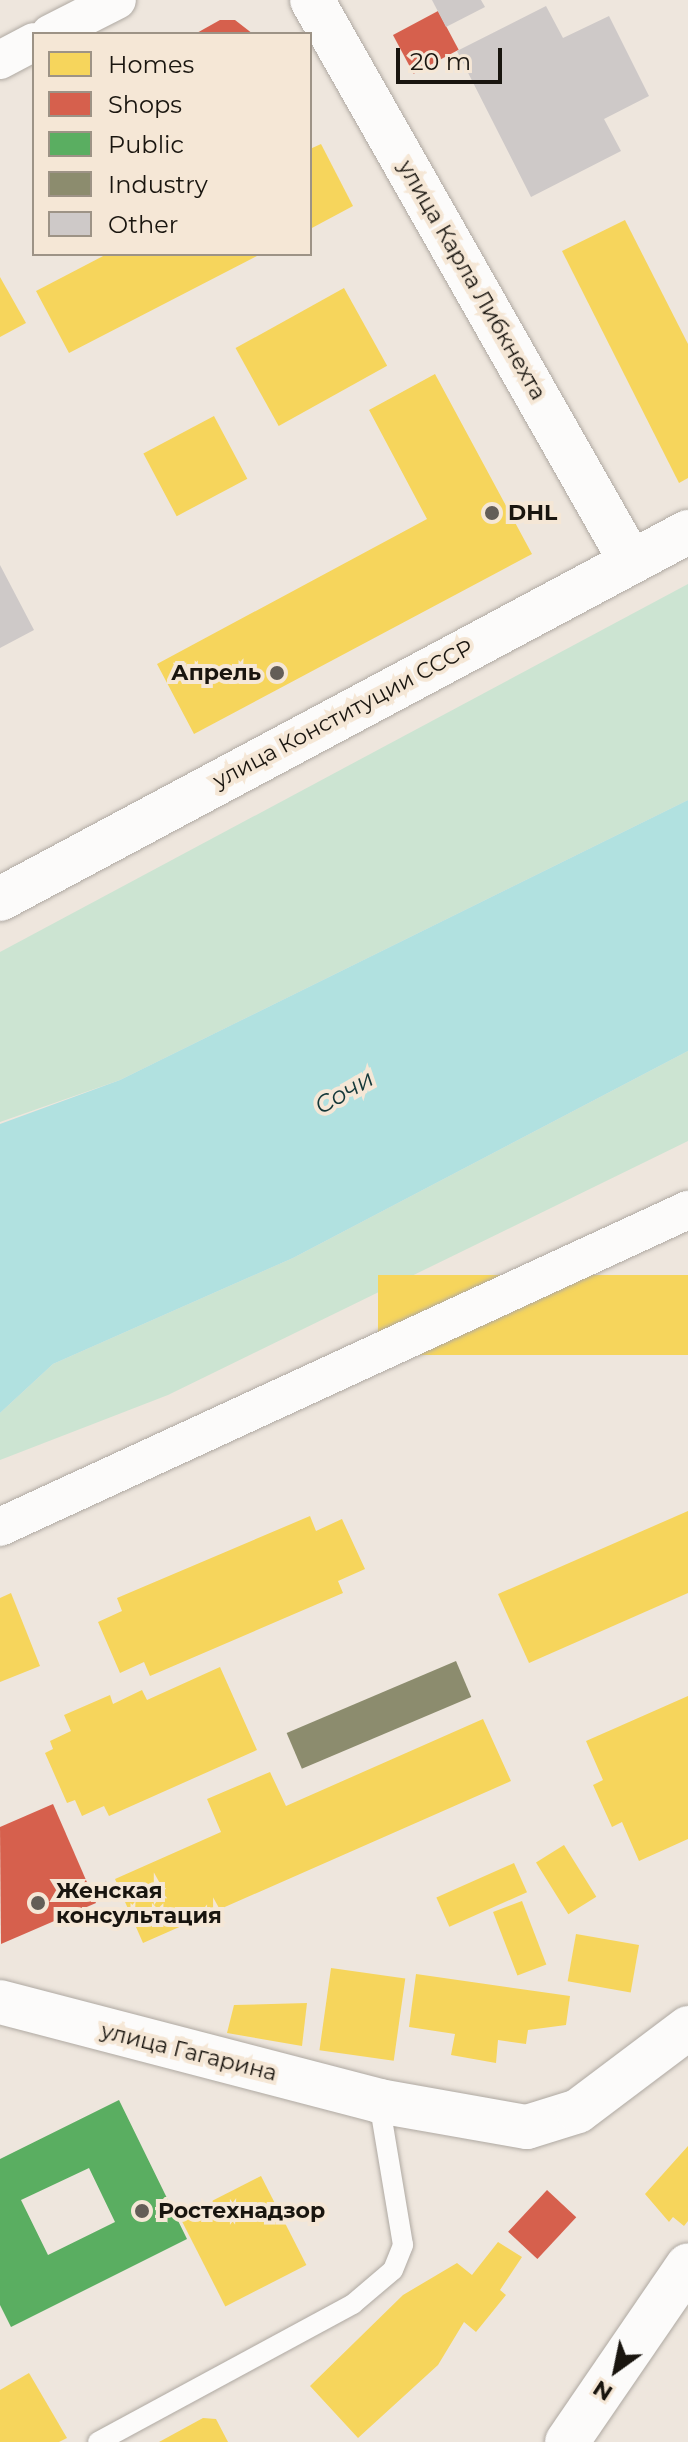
<!DOCTYPE html>
<meta charset="utf-8">
<style>
body{margin:0}
#map{position:relative;width:688px;height:2442px;overflow:hidden;background:#eee6dd;font-family:Montserrat,sans-serif}
div>[style]{position:absolute}
.green>*{inset:0;background:#cce4d2}
.water>*{inset:0;background:#b1e1e0}
.homes>*{inset:0;background:#f6d55c;transform-origin:0 0}
.shops>*{inset:0;background:#d6604d;transform-origin:0 0}
.public>*{inset:0;background:#5aae61}
.industry>*{inset:0;background:#8c8c6e;transform-origin:0 0}
.building>*{inset:0;background:#cec9c8}
.roads{filter:drop-shadow(0 0 2px #afa9a2) drop-shadow(0 0 2px #afa9a2)}
.lane>*{height:20px;margin:-10px;padding:0 10px;transform-origin:10px;border-radius:10px;background:#fcfbfa}
.street>*{height:38px;margin:-19px;padding:0 19px;transform-origin:19px;border-radius:19px;background:#fcfbfa}
.secondary>*{height:44px;margin:-22px;padding:0 22px;transform-origin:22px;border-radius:22px;background:#fcfbfa}
.dots>*{width:22px;height:22px;translate:-50% -50%;box-sizing:border-box;border:4px solid #f5e7d6;border-radius:50%}
span{translate:-50% -50%;white-space:nowrap;text-align:center;line-height:1.15;-webkit-text-stroke:8px #f5e7d6;paint-order:stroke}
.street-label{font-size:22px;color:#19150f}
.poi-label{font-size:22px;color:#19150f;font-weight:700}
.left{translate:0 -50%;text-align:left}
.right{translate:-100% -50%;text-align:right}
.water-label{font-size:24px;color:#143839;font-style:italic}
.legend{position:absolute;left:32px;top:32px;width:280px;height:224px;box-sizing:border-box;background:#f5e7d6;border:2px solid #9d9386;margin:0;padding:10px 14px;list-style:none;font-size:24px;color:#19150f}
.legend li{display:flex;align-items:center;gap:16px;height:40px}
.legend b{width:40px;border:2px solid #9d9386}
.north{position:absolute;left:576px;top:2330px;width:80px;height:80px;-webkit-text-stroke:6px #f5e7d6;paint-order:stroke;rotate:213deg;font-size:22px;font-weight:700;line-height:32px;text-align:center;color:#19150f}
.north::after{content:'';display:block;margin:auto;width:28px;height:36px;background:#19150f;clip-path:polygon(50% 0,100% 100%,50% 72%,0 100%)}
.scale{position:absolute;left:396px;top:48px;width:106px;height:36px;box-sizing:border-box;border:4px solid #19150f;border-top:0;padding-left:10px;font-size:24px;line-height:28px;white-space:nowrap;color:#19150f;-webkit-text-stroke:6px #f5e7d6;paint-order:stroke}
</style>
<div id="map">
<div class="green">
<div style="clip-path:polygon(688px 584px,688px 800px,120px 1080px,0 1122px,0 952px)"></div>
<div style="clip-path:polygon(688px 1051px,688px 1141px,168px 1395px,0 1460px,0 1413px,53px 1364px,293px 1258px)"></div>
</div>
<div class="water">
<div style="clip-path:polygon(688px 800px,688px 1051px,293px 1258px,53px 1364px,0 1413px,0 1124px,120px 1080px)"></div>
</div>
<div class="homes">
<div style="clip-path:polygon(321px 144px,353px 206px,310px 229px,310px 149px)"></div>
<div style="clip-path:polygon(625px 220px,688px 344px,688px 478px,679px 483px,562px 251px)"></div>
<div style="clip-path:polygon(107px 254px,261px 254px,69px 353px,36px 291px)"></div>
<div style="clip-path:polygon(0 277px,26px 323px,0 337px)"></div>
<div style="left:344px;top:288px;width:89px;height:124px;rotate:61deg"></div>
<div style="clip-path:polygon(435px 374px,532px 554px,194px 734px,157px 664px,427px 519px,369px 410px)"></div>
<div style="left:214px;top:416px;width:71px;height:80px;rotate:62deg"></div>
<div style="left:688px;top:1275px;width:80px;height:310px;rotate:90deg"></div>
<div style="clip-path:polygon(688px 1511px,688px 1593px,529px 1663px,498px 1594px)"></div>
<div style="clip-path:polygon(310px 1516px,316px 1531px,342px 1519px,365px 1569px,338px 1581px,343px 1593px,150px 1676px,144px 1662px,120px 1673px,98px 1622px,122px 1611px,117px 1598px)"></div>
<div style="clip-path:polygon(11px 1593px,40px 1666px,0 1682px,0 1598px)"></div>
<div style="clip-path:polygon(220px 1667px,257px 1750px,109px 1816px,104px 1806px,82px 1816px,75px 1800px,67px 1803px,45px 1753px,53px 1749px,50px 1741px,71px 1731px,64px 1715px,110px 1695px,113px 1704px,142px 1690px,147px 1700px)"></div>
<div style="clip-path:polygon(688px 1696px,688px 1839px,639px 1861px,622px 1822px,612px 1827px,593px 1785px,603px 1780px,586px 1741px)"></div>
<div style="clip-path:polygon(483px 1719px,511px 1781px,143px 1943px,115px 1879px,221px 1832px,207px 1799px,270px 1772px,286px 1806px)"></div>
<div style="left:564px;top:1845px;width:61px;height:33px;rotate:58deg"></div>
<div style="left:514px;top:1863px;width:32px;height:85px;rotate:66deg"></div>
<div style="left:522px;top:1901px;width:68px;height:31px;rotate:69deg"></div>
<div style="left:576px;top:1934px;width:64px;height:48px;rotate:10deg"></div>
<div style="left:331px;top:1968px;width:75px;height:83px;rotate:8deg"></div>
<div style="clip-path:polygon(416px 1974px,570px 1996px,566px 2025px,528px 2030px,526px 2044px,498px 2040px,496px 2063px,451px 2055px,455px 2034px,409px 2027px)"></div>
<div style="clip-path:polygon(307px 2003px,302px 2046px,227px 2033px,234px 2005px)"></div>
<div style="clip-path:polygon(688px 2146px,688px 2221px,684px 2226px,673px 2217px,669px 2222px,645px 2194px)"></div>
<div style="left:261px;top:2176px;width:100px;height:91px;rotate:63deg"></div>
<div style="clip-path:polygon(498px 2242px,522px 2257px,500px 2290px,506px 2295px,476px 2332px,464px 2322px,438px 2365px,358px 2438px,310px 2386px,403px 2295px,457px 2263px,472px 2275px)"></div>
<div style="clip-path:polygon(29px 2373px,67px 2438px,59px 2442px,0 2442px,0 2390px)"></div>
<div style="clip-path:polygon(203px 2418px,216px 2419px,228px 2442px,159px 2442px)"></div>
</div>
<div class="shops">
<div style="left:438px;top:11px;width:44px;height:51px;rotate:62deg"></div>
<div style="clip-path:polygon(220px 20px,235px 20px,253px 34px,195px 34px)"></div>
<div style="clip-path:polygon(53px 1804px,96px 1903px,1px 1944px,0 1827px)"></div>
<div style="left:547px;top:2190px;width:40px;height:57px;rotate:43deg"></div>
</div>
<div class="public">
<div style="clip-path:polygon(evenodd,119px 2100px,187px 2239px,11px 2327px,0 2305px,0 2159px,119px 2100px,89px 2168px,115px 2222px,48px 2255px,21px 2200px,89px 2168px)"></div>
</div>
<div class="industry">
<div style="left:456px;top:1661px;width:39px;height:184px;rotate:67deg"></div>
</div>
<div class="building">
<div style="clip-path:polygon(432px 0,481px 0,485px 7px,446px 27px)"></div>
<div style="clip-path:polygon(546px 6px,563px 38px,609px 16px,649px 96px,604px 119px,621px 151px,531px 197px,457px 51px)"></div>
<div style="clip-path:polygon(0 565px,34px 630px,0 648px)"></div>
</div>
<div class="roads">
<div class="lane">
<div style="left:98px;top:2442px;width:290px;rotate:-28.4deg"></div>
<div style="left:353px;top:2304px;width:52px;rotate:-40.4deg"></div>
<div style="left:393px;top:2270px;width:27px;rotate:-68deg"></div>
<div style="left:403px;top:2245px;width:146px;rotate:-99.5deg"></div>
</div>
<div class="street">
<div style="left:50px;top:34px;width:75px;rotate:-26.9deg"></div>
<div style="left:0;top:60px;width:38px;rotate:-28deg"></div>
<div style="left:0;top:1527px;width:758px;rotate:-24.74deg"></div>
</div>
<div class="secondary">
<div style="left:312px;top:0;width:644px;rotate:60.41deg"></div>
<div style="left:0;top:899px;width:780px;rotate:-28.08deg"></div>
<div style="left:0;top:2002px;width:392px;rotate:14.6deg"></div>
<div style="left:379px;top:2101px;width:150px;rotate:10deg"></div>
<div style="left:527px;top:2127px;width:53px;rotate:-17.4deg"></div>
<div style="left:578px;top:2111px;width:138px;rotate:-37deg"></div>
<div style="left:567px;top:2442px;width:214px;rotate:-55.6deg"></div>
</div>
</div>
<div class="dots">
<div style="left:492px;top:513px;background:#645e57"></div>
<div style="left:277px;top:673px;background:#645e57"></div>
<div style="left:38px;top:1903px;background:#645e57"></div>
<div style="left:142px;top:2211px;background:#645e57"></div>
</div>
<div class="street-label">
<span style="left:472px;top:280px;rotate:60deg">улица Карла Либкнехта</span>
<span style="left:343px;top:714px;rotate:-28deg">улица Конституции СССР</span>
<span style="left:189px;top:2052px;rotate:14deg">улица Гагарина</span>
</div>
<div class="poi-label">
<span class="left" style="left:508px;top:513px">DHL</span>
<span class="right" style="left:261px;top:673px">Апрель</span>
<span class="left" style="left:56px;top:1903px">Женская<br>консультация</span>
<span class="left" style="left:158px;top:2211px">Ростехнадзор</span>
</div>
<div class="water-label">
<span style="left:344px;top:1092px;rotate:-30deg">Сочи</span>
</div>
<ul class="legend">
<li><b style="height:22px;background:#f6d55c"></b>Homes</li>
<li><b style="height:22px;background:#d6604d"></b>Shops</li>
<li><b style="height:22px;background:#5aae61"></b>Public</li>
<li><b style="height:22px;background:#8c8c6e"></b>Industry</li>
<li><b style="height:22px;background:#cec9c8"></b>Other</li>
</ul>
<div class="north">N</div>
<div class="scale">20 m</div>
</div>
